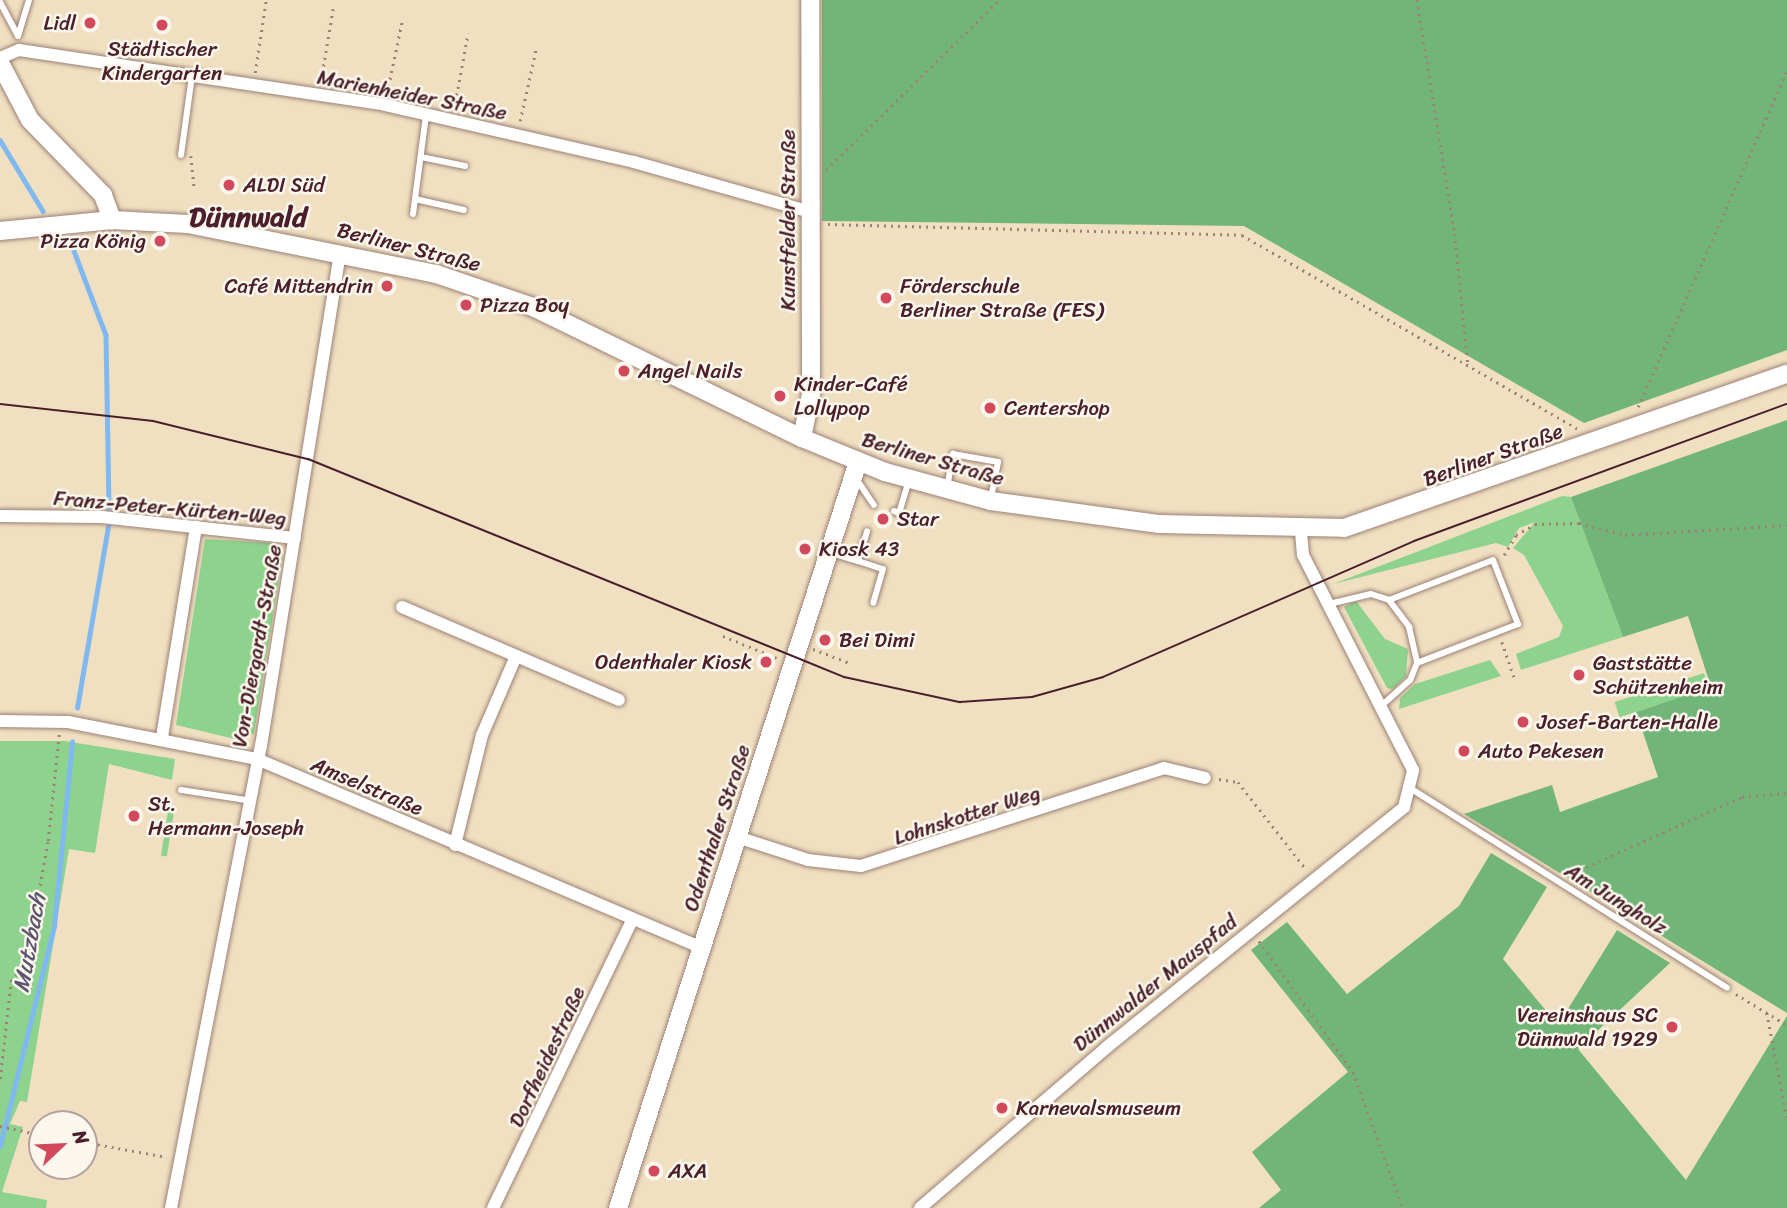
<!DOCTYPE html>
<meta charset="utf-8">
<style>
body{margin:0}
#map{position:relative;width:1787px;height:1208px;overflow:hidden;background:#f0e0c1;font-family:Sriracha,sans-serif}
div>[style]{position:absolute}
.green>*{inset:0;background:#8dd38d;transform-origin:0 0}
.forest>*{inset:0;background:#72b578}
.stream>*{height:4.5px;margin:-2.25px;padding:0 2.25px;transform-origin:2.25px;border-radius:2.25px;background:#80b8f0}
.path>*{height:2.5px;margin-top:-1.25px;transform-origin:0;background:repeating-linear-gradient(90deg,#9d8076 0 2px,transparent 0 7px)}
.roads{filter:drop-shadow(0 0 2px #9d8076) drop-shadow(0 0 2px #9d8076)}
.lane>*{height:6px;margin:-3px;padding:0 3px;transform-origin:3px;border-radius:3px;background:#fff}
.street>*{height:12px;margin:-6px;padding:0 6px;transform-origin:6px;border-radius:6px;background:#fff}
.secondary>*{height:18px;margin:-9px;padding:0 9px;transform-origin:9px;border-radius:9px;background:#fff}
.tram>*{height:2px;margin:-1px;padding:0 1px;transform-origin:1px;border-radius:1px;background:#4a1f2b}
.dots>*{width:19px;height:19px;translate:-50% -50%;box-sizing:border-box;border:4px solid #fbf7ec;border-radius:50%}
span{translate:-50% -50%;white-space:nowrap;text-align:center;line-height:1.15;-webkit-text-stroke:5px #fbf7ec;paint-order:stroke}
.poi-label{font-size:21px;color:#4a1f2b}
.right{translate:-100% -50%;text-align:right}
.left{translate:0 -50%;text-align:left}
.street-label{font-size:21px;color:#4a1f2b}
.water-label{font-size:23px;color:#5d5570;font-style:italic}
.district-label{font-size:28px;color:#4a1f2b;font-weight:700}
.north{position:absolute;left:28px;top:1110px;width:70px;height:70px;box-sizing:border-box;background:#fbf7ec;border:2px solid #b4a19f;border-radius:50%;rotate:67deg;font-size:19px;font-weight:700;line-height:28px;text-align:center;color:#4a1f2b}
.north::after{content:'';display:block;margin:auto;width:24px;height:32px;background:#d1495b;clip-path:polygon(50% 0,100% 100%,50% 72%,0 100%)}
</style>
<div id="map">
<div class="green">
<div style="clip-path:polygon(1562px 496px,1571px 497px,1623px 637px,1521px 670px,1516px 654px,1559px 637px,1563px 626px,1524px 555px,1513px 548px,1535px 522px,1519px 528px,1508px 547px,1496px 543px,1333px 584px)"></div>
<div style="clip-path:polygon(205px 539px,276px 543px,283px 554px,254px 733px,243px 741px,176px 725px)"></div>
<div style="clip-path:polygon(1356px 601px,1385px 639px,1408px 649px,1406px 676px,1393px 689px,1387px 688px,1344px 607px)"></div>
<div style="clip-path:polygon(1490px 660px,1501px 676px,1399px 709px,1400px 698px,1415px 684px)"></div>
<div style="left:1704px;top:673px;width:16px;height:94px;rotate:72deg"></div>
<div style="clip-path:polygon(0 741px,65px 741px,175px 759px,172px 780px,109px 764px,95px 853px,69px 849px,27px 1102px,20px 1101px,10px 1124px,23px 1127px,2px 1192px,47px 1200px,46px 1208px,0 1208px)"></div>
<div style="left:168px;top:811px;width:6px;height:45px;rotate:9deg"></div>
</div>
<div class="forest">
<div style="clip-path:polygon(822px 0,1787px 0,1787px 350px,1584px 423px,1244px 226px,822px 221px)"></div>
<div style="clip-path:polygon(1787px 420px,1787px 1013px,1464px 814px,1552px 785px,1560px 812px,1658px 777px,1636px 712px,1711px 687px,1688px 616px,1623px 637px,1571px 497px)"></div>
<div style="clip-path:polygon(1491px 853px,1547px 887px,1503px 959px,1558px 1025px,1617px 930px,1670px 963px,1578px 1049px,1686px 1180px,1787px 1016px,1787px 1208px,1259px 1208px,1281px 1190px,1252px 1152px,1348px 1072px,1251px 950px,1287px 922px,1347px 994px,1459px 906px)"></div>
</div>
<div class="stream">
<div style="left:0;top:140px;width:83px;rotate:58.8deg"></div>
<div style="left:71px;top:243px;width:98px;rotate:69.2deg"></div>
<div style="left:106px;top:335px;width:173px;rotate:89deg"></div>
<div style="left:77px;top:708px;width:184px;rotate:-80.3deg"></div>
<div style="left:0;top:1146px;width:227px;rotate:-76.2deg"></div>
<div style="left:54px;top:926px;width:185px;rotate:-84.4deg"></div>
</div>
<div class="path">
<div style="left:1417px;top:0;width:237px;rotate:80.8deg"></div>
<div style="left:1455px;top:234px;width:131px;rotate:84.3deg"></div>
<div style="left:255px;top:73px;width:74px;rotate:-81.4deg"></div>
<div style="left:321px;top:80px;width:73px;rotate:-80.5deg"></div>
<div style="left:387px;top:93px;width:74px;rotate:-78.2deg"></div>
<div style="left:454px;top:109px;width:77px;rotate:-79.6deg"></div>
<div style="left:520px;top:121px;width:74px;rotate:-77.5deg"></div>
<div style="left:191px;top:156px;width:30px;rotate:84deg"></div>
<div style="left:826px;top:170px;width:243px;rotate:-44.5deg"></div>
<div style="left:828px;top:224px;width:414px;rotate:1.5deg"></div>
<div style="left:1242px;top:235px;width:390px;rotate:30deg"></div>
<div style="left:1638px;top:407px;width:368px;rotate:-66.1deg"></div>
<div style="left:1504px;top:555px;width:23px;rotate:-59deg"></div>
<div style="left:1516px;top:535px;width:22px;rotate:-30deg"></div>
<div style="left:1535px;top:524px;width:44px;rotate:-1.3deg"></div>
<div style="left:1579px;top:523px;width:48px;rotate:14.6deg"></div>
<div style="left:1625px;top:535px;width:162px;rotate:-3.5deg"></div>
<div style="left:723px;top:636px;width:58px;rotate:22.2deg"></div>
<div style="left:1502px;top:642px;width:37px;rotate:71deg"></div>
<div style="left:813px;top:649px;width:39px;rotate:21deg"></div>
<div style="left:1219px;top:779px;width:19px;rotate:9deg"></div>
<div style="left:1238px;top:782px;width:110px;rotate:52deg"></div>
<div style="left:1567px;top:876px;width:192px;rotate:-24.3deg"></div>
<div style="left:1742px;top:797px;width:45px;rotate:-5.1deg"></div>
<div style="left:1259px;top:941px;width:161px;rotate:54.3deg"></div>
<div style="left:1353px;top:1072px;width:145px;rotate:69.8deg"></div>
<div style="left:1736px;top:994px;width:60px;rotate:31.3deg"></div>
<div style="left:1767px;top:1013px;width:108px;rotate:79.3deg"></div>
<div style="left:0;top:1079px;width:99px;rotate:-83.6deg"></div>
<div style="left:11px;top:981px;width:25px;rotate:-53deg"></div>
<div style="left:26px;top:961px;width:122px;rotate:-79.6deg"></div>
<div style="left:48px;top:841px;width:107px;rotate:-84.1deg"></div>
<div style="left:0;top:1126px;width:43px;rotate:12.1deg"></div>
<div style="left:84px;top:1142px;width:84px;rotate:10.2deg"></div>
</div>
<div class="roads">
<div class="lane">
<div style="left:0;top:2px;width:38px;rotate:62deg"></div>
<div style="left:18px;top:36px;width:38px;rotate:-73deg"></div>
<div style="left:181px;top:155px;width:80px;rotate:-82.1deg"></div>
<div style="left:421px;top:157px;width:45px;rotate:11.6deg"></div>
<div style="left:415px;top:199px;width:50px;rotate:12.7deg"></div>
<div style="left:413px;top:214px;width:100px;rotate:-82.5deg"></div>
<div style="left:857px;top:480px;width:30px;rotate:56deg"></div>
<div style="left:947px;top:488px;width:35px;rotate:-80deg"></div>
<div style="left:953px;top:454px;width:46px;rotate:10.1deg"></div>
<div style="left:998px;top:462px;width:38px;rotate:101deg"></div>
<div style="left:894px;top:511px;width:5px;rotate:22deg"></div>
<div style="left:899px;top:513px;width:34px;rotate:-73deg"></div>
<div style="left:831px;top:553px;width:28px;rotate:17deg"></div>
<div style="left:858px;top:561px;width:31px;rotate:-73deg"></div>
<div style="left:858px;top:561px;width:26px;rotate:18deg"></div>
<div style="left:883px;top:569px;width:35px;rotate:106deg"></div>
<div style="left:1389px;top:600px;width:111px;rotate:-21deg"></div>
<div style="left:1493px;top:560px;width:69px;rotate:68.7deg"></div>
<div style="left:1518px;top:624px;width:108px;rotate:158.9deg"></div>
<div style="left:1329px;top:604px;width:43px;rotate:-13.4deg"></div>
<div style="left:1371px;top:594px;width:19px;rotate:18deg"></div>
<div style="left:1389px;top:600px;width:34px;rotate:53deg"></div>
<div style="left:1409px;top:627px;width:37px;rotate:77deg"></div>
<div style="left:1417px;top:663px;width:18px;rotate:112deg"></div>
<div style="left:1410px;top:680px;width:38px;rotate:138deg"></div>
<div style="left:181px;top:790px;width:66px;rotate:8.7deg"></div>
<div style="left:1413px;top:790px;width:371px;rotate:32.2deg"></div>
</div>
<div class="street">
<div style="left:0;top:58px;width:21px;rotate:-23deg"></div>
<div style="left:19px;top:50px;width:370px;rotate:8.5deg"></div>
<div style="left:385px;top:105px;width:255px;rotate:12.9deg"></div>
<div style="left:634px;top:162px;width:184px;rotate:15.8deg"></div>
<div style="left:0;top:516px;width:102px;rotate:0.6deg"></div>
<div style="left:102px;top:517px;width:194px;rotate:6.2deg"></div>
<div style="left:402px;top:607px;width:236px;rotate:23.2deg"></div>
<div style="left:0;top:721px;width:68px;rotate:0.8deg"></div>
<div style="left:68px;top:722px;width:193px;rotate:11.1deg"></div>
<div style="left:257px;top:759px;width:483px;rotate:23deg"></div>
<div style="left:162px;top:737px;width:213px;rotate:-80.8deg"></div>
<div style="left:737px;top:837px;width:75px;rotate:17.9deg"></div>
<div style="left:808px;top:860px;width:53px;rotate:6.5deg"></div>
<div style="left:861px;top:866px;width:318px;rotate:-17.9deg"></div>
<div style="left:1164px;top:768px;width:42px;rotate:13.7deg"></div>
<div style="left:455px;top:845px;width:113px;rotate:-76.2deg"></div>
<div style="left:482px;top:735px;width:86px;rotate:-66.7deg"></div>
<div style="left:171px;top:1208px;width:471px;rotate:-79deg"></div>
<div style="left:261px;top:746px;width:499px;rotate:-80.9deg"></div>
<div style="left:493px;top:1208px;width:320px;rotate:-64.2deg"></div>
<div style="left:920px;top:1208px;width:247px;rotate:-40.7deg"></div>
<div style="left:1107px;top:1047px;width:382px;rotate:-38.9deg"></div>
<div style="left:1404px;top:807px;width:38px;rotate:-76deg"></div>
<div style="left:1413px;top:770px;width:242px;rotate:-117.1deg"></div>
<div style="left:1303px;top:555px;width:24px;rotate:-95deg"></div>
</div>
<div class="secondary">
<div style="left:0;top:63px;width:64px;rotate:62.2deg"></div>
<div style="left:30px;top:120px;width:105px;rotate:45.8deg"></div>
<div style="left:103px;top:195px;width:27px;rotate:70deg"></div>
<div style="left:0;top:231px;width:113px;rotate:-5.6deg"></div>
<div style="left:112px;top:220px;width:76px;rotate:3deg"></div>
<div style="left:188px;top:224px;width:253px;rotate:11.4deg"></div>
<div style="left:436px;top:274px;width:102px;rotate:18.8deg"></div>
<div style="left:533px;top:307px;width:299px;rotate:26deg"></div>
<div style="left:802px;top:438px;width:90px;rotate:22.3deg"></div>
<div style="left:885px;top:472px;width:110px;rotate:15.3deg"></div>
<div style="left:991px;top:501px;width:170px;rotate:7.8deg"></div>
<div style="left:1159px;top:524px;width:185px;rotate:1.2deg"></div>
<div style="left:1344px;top:528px;width:469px;rotate:-19.2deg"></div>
<div style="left:802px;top:438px;width:45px;rotate:-78.4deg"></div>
<div style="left:811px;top:394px;width:394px;rotate:-90.1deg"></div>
<div style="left:618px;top:1208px;width:784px;rotate:-72.17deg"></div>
</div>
</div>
<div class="tram">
<div style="left:0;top:404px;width:154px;rotate:6.3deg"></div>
<div style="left:153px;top:421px;width:160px;rotate:13.8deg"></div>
<div style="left:308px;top:459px;width:579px;rotate:22.13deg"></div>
<div style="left:844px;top:677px;width:119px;rotate:12.2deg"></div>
<div style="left:960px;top:702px;width:72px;rotate:-4deg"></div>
<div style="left:1032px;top:697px;width:74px;rotate:-15.7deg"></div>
<div style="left:1103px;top:677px;width:339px;rotate:-23.6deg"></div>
<div style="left:1414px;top:541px;width:397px;rotate:-20.2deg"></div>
</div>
<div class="dots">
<div style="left:90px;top:23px;background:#d1495b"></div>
<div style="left:162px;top:25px;background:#d1495b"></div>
<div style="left:229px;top:185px;background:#d1495b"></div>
<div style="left:160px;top:241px;background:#d1495b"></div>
<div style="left:387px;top:286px;background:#d1495b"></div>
<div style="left:886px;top:298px;background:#d1495b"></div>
<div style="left:466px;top:305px;background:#d1495b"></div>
<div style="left:624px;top:371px;background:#d1495b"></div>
<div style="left:780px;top:396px;background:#d1495b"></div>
<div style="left:990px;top:408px;background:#d1495b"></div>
<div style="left:883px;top:519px;background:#d1495b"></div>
<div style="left:805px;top:549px;background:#d1495b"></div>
<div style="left:825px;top:640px;background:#d1495b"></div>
<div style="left:766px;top:662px;background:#d1495b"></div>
<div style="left:1579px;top:675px;background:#d1495b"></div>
<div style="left:1523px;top:722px;background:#d1495b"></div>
<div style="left:1464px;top:751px;background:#d1495b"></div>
<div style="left:134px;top:816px;background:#d1495b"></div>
<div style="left:1672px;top:1027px;background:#d1495b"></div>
<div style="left:1002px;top:1108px;background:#d1495b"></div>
<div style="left:654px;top:1171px;background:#d1495b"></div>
</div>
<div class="poi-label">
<span class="right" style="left:76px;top:23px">Lidl</span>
<span style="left:162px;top:61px">Städtischer<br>Kindergarten</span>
<span class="left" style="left:243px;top:185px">ALDI Süd</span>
<span class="right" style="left:146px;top:241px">Pizza König</span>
<span class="right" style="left:373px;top:286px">Café Mittendrin</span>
<span class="left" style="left:900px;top:298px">Förderschule<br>Berliner Straße (FES)</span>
<span class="left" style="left:480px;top:305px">Pizza Boy</span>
<span class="left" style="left:638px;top:371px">Angel Nails</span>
<span class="left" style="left:794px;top:396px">Kinder-Café<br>Lollypop</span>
<span class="left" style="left:1004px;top:408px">Centershop</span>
<span class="left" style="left:897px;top:519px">Star</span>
<span class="left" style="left:819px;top:549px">Kiosk 43</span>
<span class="left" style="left:839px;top:640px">Bei Dimi</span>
<span class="right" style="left:752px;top:662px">Odenthaler Kiosk</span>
<span class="left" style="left:1593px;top:675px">Gaststätte<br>Schützenheim</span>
<span class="left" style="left:1537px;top:722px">Josef-Barten-Halle</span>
<span class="left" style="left:1478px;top:751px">Auto Pekesen</span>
<span class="left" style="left:148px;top:816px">St.<br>Hermann-Joseph</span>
<span class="right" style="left:1658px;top:1027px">Vereinshaus SC<br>Dünnwald 1929</span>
<span class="left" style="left:1016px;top:1108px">Karnevalsmuseum</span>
<span class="left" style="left:668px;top:1171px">AXA</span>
</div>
<div class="street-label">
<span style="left:412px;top:95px;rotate:11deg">Marienheider Straße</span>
<span style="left:788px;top:220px;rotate:-90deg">Kunstfelder Straße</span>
<span style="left:409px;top:247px;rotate:14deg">Berliner Straße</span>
<span style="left:1493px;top:455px;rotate:-20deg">Berliner Straße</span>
<span style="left:933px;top:459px;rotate:16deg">Berliner Straße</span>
<span style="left:170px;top:508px;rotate:5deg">Franz-Peter-Kürten-Weg</span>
<span style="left:257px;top:646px;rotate:-80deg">Von-Diergardt-Straße</span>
<span style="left:367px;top:786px;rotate:23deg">Amselstraße</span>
<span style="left:967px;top:815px;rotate:-18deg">Lohnskotter Weg</span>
<span style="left:717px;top:828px;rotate:-72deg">Odenthaler Straße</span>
<span style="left:1616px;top:899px;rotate:32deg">Am Jungholz</span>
<span style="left:1155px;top:983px;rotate:-39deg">Dünnwalder Mauspfad</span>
<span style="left:547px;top:1057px;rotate:-65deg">Dorfheidestraße</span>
</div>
<div class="water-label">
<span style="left:30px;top:943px;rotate:-80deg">Mutzbach</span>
</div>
<div class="district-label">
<span style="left:248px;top:217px">Dünnwald</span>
</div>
<div class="north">N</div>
</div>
